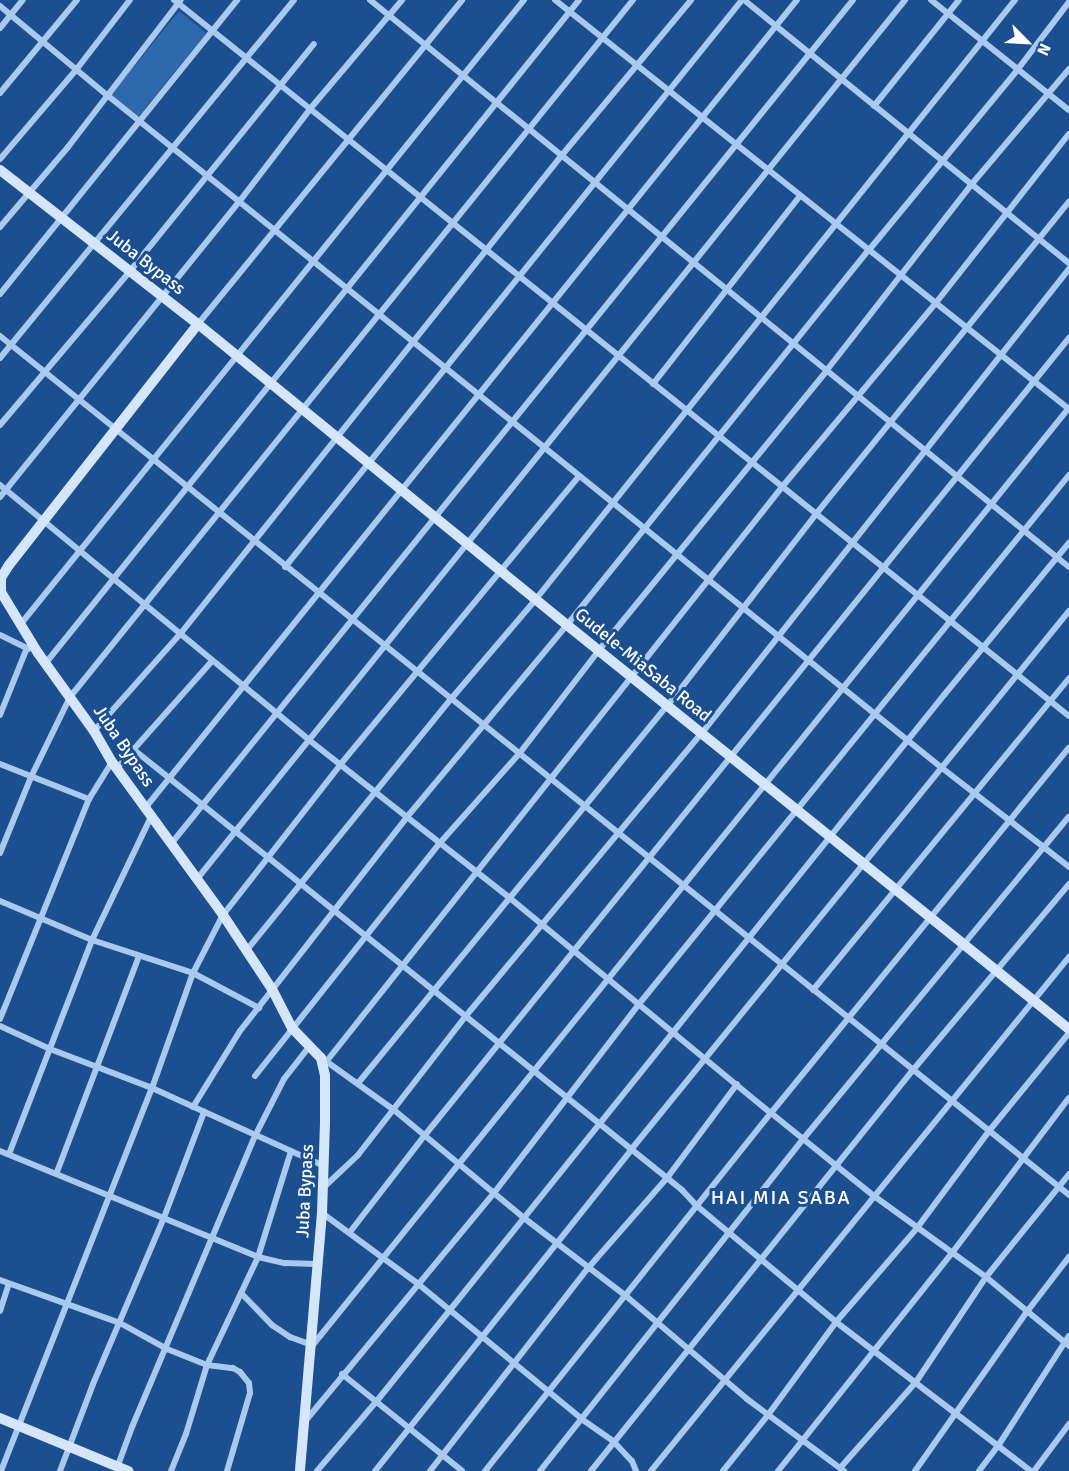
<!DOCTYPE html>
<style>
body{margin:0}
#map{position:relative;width:1069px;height:1471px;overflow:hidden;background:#1b4f8f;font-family:Signika,sans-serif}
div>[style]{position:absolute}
.green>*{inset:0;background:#2e69ad;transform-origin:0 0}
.street>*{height:6px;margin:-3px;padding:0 3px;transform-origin:3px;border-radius:3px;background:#a9c9ee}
.secondary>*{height:10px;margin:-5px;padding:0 5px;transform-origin:5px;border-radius:5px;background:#d6e6fa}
span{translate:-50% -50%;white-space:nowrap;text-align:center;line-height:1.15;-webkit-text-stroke:6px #1b4f8f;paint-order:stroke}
.street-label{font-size:18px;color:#fff}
.neighbourhood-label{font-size:20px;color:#fff;letter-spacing:1.5px}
.north{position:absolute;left:997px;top:12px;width:60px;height:60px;-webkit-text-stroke:4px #1b4f8f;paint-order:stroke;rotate:114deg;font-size:16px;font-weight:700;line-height:24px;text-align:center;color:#fff}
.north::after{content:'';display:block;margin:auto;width:21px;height:27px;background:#fff;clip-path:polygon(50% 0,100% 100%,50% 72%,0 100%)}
</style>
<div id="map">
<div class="green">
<div style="left:179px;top:11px;width:35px;height:109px;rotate:39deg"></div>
</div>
<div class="street">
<div style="left:174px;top:0;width:1146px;rotate:38.66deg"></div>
<div style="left:370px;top:0;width:900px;rotate:39.05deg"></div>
<div style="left:555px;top:0;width:657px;rotate:38.51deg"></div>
<div style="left:744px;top:0;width:418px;rotate:39deg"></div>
<div style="left:931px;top:0;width:176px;rotate:38.6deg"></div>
<div style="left:0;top:6px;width:139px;rotate:39.8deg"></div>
<div style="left:107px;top:95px;width:1072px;rotate:38.87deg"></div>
<div style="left:942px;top:768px;width:161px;rotate:37.9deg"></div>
<div style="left:0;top:28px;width:36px;rotate:-51deg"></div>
<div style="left:0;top:93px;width:121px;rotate:-50.4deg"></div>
<div style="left:874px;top:106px;width:136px;rotate:-51.3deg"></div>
<div style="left:0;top:159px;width:117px;rotate:-49.5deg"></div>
<div style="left:76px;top:70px;width:88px;rotate:-52.4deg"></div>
<div style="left:0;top:227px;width:105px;rotate:-49.6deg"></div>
<div style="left:68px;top:147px;width:185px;rotate:-52.5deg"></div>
<div style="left:0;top:294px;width:378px;rotate:-51.1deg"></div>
<div style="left:198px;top:324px;width:418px;rotate:-50.8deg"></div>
<div style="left:0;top:336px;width:1371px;rotate:38.78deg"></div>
<div style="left:0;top:358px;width:463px;rotate:-50.6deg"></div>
<div style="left:653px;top:384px;width:237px;rotate:-52deg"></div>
<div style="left:0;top:425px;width:202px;rotate:-49.8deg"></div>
<div style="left:130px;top:271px;width:292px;rotate:-51deg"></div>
<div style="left:0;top:485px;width:401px;rotate:39.5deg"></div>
<div style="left:309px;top:740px;width:257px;rotate:38.2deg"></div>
<div style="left:511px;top:899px;width:337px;rotate:39.5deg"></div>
<div style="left:771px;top:1113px;width:132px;rotate:38.9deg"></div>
<div style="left:874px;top:1196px;width:138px;rotate:35.9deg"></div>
<div style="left:986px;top:1277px;width:108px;rotate:39.7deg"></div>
<div style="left:0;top:497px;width:380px;rotate:-51deg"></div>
<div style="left:239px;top:202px;width:117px;rotate:-52.6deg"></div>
<div style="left:310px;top:109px;width:143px;rotate:-49.8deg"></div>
<div style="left:285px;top:567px;width:728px;rotate:-51.13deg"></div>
<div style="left:20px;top:625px;width:803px;rotate:-51.12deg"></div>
<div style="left:0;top:635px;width:32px;rotate:26deg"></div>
<div style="left:45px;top:664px;width:852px;rotate:-51.19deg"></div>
<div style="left:0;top:715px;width:72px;rotate:-68.1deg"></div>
<div style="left:94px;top:731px;width:131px;rotate:-48.4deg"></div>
<div style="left:181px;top:633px;width:611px;rotate:-51.44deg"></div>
<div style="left:562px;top:155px;width:202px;rotate:-50.2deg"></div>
<div style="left:133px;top:749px;width:704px;rotate:38.77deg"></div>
<div style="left:682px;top:1190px;width:22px;rotate:47deg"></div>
<div style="left:697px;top:1206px;width:181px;rotate:39.8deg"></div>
<div style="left:836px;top:1322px;width:245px;rotate:37.4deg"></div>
<div style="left:0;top:764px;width:96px;rotate:21.5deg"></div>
<div style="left:118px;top:767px;width:142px;rotate:-48.4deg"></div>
<div style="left:146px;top:807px;width:1037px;rotate:-51.11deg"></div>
<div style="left:171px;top:844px;width:1085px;rotate:-51.06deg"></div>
<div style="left:0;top:853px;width:82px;rotate:-67.8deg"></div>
<div style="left:31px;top:777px;width:89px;rotate:-64deg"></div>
<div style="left:70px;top:697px;width:896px;rotate:-51.07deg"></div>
<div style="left:197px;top:879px;width:1129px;rotate:-51.15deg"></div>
<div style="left:0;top:901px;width:100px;rotate:23deg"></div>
<div style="left:92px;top:940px;width:106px;rotate:18.1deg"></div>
<div style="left:193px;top:973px;width:75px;rotate:27.9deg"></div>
<div style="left:246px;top:951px;width:325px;rotate:-50.9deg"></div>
<div style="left:451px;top:699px;width:131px;rotate:-49.6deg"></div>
<div style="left:536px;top:599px;width:767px;rotate:-51.35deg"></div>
<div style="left:813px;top:990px;width:404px;rotate:-50.6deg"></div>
<div style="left:0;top:1019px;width:237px;rotate:-68deg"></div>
<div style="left:89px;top:799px;width:44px;rotate:-58.1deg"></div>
<div style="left:0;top:1026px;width:55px;rotate:24.7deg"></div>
<div style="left:50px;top:1049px;width:109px;rotate:20.9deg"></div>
<div style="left:152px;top:1088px;width:189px;rotate:24.4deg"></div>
<div style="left:323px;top:1059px;width:87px;rotate:35.7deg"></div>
<div style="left:394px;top:1110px;width:169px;rotate:39.7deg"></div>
<div style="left:524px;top:1218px;width:128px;rotate:37.4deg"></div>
<div style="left:626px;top:1296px;width:159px;rotate:40.4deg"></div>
<div style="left:747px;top:1399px;width:121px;rotate:36.6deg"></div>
<div style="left:326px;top:1062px;width:734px;rotate:-51.58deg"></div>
<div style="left:782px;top:487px;width:239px;rotate:-50.1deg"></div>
<div style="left:935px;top:304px;width:216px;rotate:-51.8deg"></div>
<div style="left:255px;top:1076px;width:296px;rotate:-51.6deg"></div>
<div style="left:439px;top:844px;width:120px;rotate:-48.4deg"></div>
<div style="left:519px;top:754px;width:131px;rotate:-52.4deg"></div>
<div style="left:599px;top:650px;width:361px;rotate:-50.8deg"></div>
<div style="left:827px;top:370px;width:234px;rotate:-52.1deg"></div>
<div style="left:971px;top:185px;width:152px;rotate:-49.8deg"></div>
<div style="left:359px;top:1082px;width:487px;rotate:-50.7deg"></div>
<div style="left:668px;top:705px;width:242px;rotate:-52.2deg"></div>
<div style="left:816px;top:514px;width:402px;rotate:-51deg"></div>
<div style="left:193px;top:1107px;width:89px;rotate:-58.3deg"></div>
<div style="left:240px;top:1031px;width:271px;rotate:-52deg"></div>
<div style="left:407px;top:817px;width:250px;rotate:-50.2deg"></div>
<div style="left:567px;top:625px;width:481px;rotate:-51.2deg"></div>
<div style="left:869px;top:250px;width:234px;rotate:-50.5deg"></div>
<div style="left:1018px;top:69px;width:84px;rotate:-52.7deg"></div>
<div style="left:0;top:1151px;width:279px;rotate:22.3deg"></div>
<div style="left:258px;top:1257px;width:28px;rotate:13deg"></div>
<div style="left:285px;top:1263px;width:31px;rotate:2deg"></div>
<div style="left:9px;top:1154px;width:230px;rotate:-68.8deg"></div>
<div style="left:92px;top:940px;width:139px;rotate:-64.4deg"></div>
<div style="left:57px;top:1172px;width:231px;rotate:-69.2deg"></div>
<div style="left:323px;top:1188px;width:48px;rotate:-43.3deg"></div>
<div style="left:358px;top:1155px;width:175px;rotate:-52.2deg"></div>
<div style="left:465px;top:1017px;width:370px;rotate:-50.2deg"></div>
<div style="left:702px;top:733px;width:592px;rotate:-51.66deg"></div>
<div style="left:322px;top:1213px;width:118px;rotate:36.4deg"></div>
<div style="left:417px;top:1283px;width:215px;rotate:39.5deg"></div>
<div style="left:583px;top:1420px;width:38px;rotate:35deg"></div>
<div style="left:614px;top:1442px;width:26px;rotate:47deg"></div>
<div style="left:632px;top:1461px;width:11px;rotate:68deg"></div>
<div style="left:350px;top:1232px;width:123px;rotate:-52.3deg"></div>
<div style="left:425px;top:1135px;width:1025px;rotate:-51.06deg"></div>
<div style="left:0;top:1280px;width:127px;rotate:19.7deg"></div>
<div style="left:120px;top:1323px;width:54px;rotate:29deg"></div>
<div style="left:167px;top:1349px;width:43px;rotate:21.8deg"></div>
<div style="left:207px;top:1365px;width:26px;rotate:7deg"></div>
<div style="left:233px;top:1368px;width:8px;rotate:30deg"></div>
<div style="left:240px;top:1372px;width:14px;rotate:51deg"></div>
<div style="left:249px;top:1383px;width:10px;rotate:84deg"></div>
<div style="left:250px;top:1393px;width:81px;rotate:106.4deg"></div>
<div style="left:241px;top:1293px;width:45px;rotate:45.9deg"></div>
<div style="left:272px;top:1325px;width:22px;rotate:34deg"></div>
<div style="left:290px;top:1337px;width:20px;rotate:20deg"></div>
<div style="left:0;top:1311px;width:28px;rotate:-72deg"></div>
<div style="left:312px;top:1346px;width:1205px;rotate:-51.1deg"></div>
<div style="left:342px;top:1374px;width:154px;rotate:38.9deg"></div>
<div style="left:307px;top:1419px;width:293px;rotate:-50.4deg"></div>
<div style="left:494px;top:1193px;width:238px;rotate:-52.5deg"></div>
<div style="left:639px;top:1004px;width:682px;rotate:-50.89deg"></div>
<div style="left:841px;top:1467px;width:113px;rotate:-48.6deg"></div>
<div style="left:916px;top:1382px;width:126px;rotate:-56.3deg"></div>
<div style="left:986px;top:1277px;width:132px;rotate:-51.1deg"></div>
<div style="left:117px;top:1468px;width:44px;rotate:-69.9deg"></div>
<div style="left:132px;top:1427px;width:316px;rotate:-67.1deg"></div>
<div style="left:255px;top:1136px;width:64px;rotate:-63deg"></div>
<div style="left:284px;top:1079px;width:41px;rotate:-52deg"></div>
<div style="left:1px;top:1471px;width:412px;rotate:-68.5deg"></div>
<div style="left:152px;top:1088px;width:122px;rotate:-70.4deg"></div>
<div style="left:193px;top:973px;width:65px;rotate:-62.7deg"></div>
<div style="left:223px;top:915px;width:190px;rotate:-52deg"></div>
<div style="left:340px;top:765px;width:375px;rotate:-50.4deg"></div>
<div style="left:60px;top:1471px;width:93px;rotate:-69.2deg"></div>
<div style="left:93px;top:1384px;width:178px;rotate:-66.9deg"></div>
<div style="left:163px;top:1220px;width:116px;rotate:-69.2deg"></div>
<div style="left:171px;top:1471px;width:40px;rotate:-68deg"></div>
<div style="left:186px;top:1434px;width:72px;rotate:-73.1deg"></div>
<div style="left:207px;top:1365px;width:119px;rotate:-64.7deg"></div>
<div style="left:258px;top:1257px;width:111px;rotate:-72.7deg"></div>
<div style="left:317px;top:1471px;width:91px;rotate:-49.5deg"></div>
<div style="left:376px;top:1402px;width:907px;rotate:-51.22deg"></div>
<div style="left:944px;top:695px;width:197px;rotate:-50.6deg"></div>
<div style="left:375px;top:1471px;width:409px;rotate:-51.4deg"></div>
<div style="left:630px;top:1151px;width:696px;rotate:-50.89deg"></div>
<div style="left:430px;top:1471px;width:259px;rotate:-52.1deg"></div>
<div style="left:589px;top:1267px;width:118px;rotate:-48.8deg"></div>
<div style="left:667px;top:1178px;width:117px;rotate:-53.3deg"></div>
<div style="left:485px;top:1471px;width:458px;rotate:-51.4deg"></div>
<div style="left:771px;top:1113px;width:471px;rotate:-50.8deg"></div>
<div style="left:540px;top:1471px;width:425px;rotate:-51.6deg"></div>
<div style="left:804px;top:1138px;width:416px;rotate:-50.5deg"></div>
<div style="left:591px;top:1471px;width:514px;rotate:-51.24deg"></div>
<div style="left:913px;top:1070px;width:243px;rotate:-50deg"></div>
<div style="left:651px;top:1471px;width:663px;rotate:-50.88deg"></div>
<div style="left:723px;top:1471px;width:72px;rotate:-51.2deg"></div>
<div style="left:768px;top:1415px;width:115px;rotate:-53.8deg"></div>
<div style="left:836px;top:1322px;width:124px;rotate:-49.2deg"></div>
<div style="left:917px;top:1228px;width:121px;rotate:-53.4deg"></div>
<div style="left:989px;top:1131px;width:127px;rotate:-50.8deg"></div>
<div style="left:778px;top:1471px;width:279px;rotate:-51.4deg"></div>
<div style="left:952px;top:1253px;width:194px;rotate:-53deg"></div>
<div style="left:915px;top:1471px;width:193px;rotate:-54.9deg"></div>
<div style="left:1026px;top:1313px;width:71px;rotate:-52.5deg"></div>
<div style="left:979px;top:1471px;width:31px;rotate:-53deg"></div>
<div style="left:998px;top:1446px;width:131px;rotate:-57.2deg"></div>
<div style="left:1034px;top:1471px;width:59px;rotate:-53.3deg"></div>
</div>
<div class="secondary">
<div style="left:0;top:170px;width:251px;rotate:37.9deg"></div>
<div style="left:198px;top:324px;width:476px;rotate:39.2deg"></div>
<div style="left:567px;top:625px;width:644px;rotate:38.83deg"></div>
<div style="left:198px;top:324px;width:306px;rotate:128.1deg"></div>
<div style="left:9px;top:565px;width:15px;rotate:122deg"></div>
<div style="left:1px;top:578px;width:14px;rotate:90deg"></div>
<div style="left:1px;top:592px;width:71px;rotate:58.8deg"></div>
<div style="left:38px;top:653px;width:96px;rotate:54.3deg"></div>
<div style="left:94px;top:731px;width:36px;rotate:60deg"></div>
<div style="left:112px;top:762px;width:189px;rotate:54deg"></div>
<div style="left:223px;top:915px;width:89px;rotate:56.5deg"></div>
<div style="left:272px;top:989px;width:44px;rotate:62.9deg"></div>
<div style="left:292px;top:1028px;width:42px;rotate:46deg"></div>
<div style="left:321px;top:1058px;width:17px;rotate:77deg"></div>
<div style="left:325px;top:1075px;width:48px;rotate:90deg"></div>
<div style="left:325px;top:1123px;width:90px;rotate:91.9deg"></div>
<div style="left:322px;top:1213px;width:259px;rotate:94.9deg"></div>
<div style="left:0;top:1418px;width:139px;rotate:22.5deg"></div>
</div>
<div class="street-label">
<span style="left:146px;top:262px;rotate:38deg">Juba Bypass</span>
<span style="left:643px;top:665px;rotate:39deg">Gudele-MiaSaba Road</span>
<span style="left:124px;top:746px;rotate:56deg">Juba Bypass</span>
<span style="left:305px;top:1191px;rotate:-87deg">Juba Bypass</span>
</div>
<div class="neighbourhood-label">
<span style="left:781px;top:1197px">HAI MIA SABA</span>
</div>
<div class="north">N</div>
</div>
